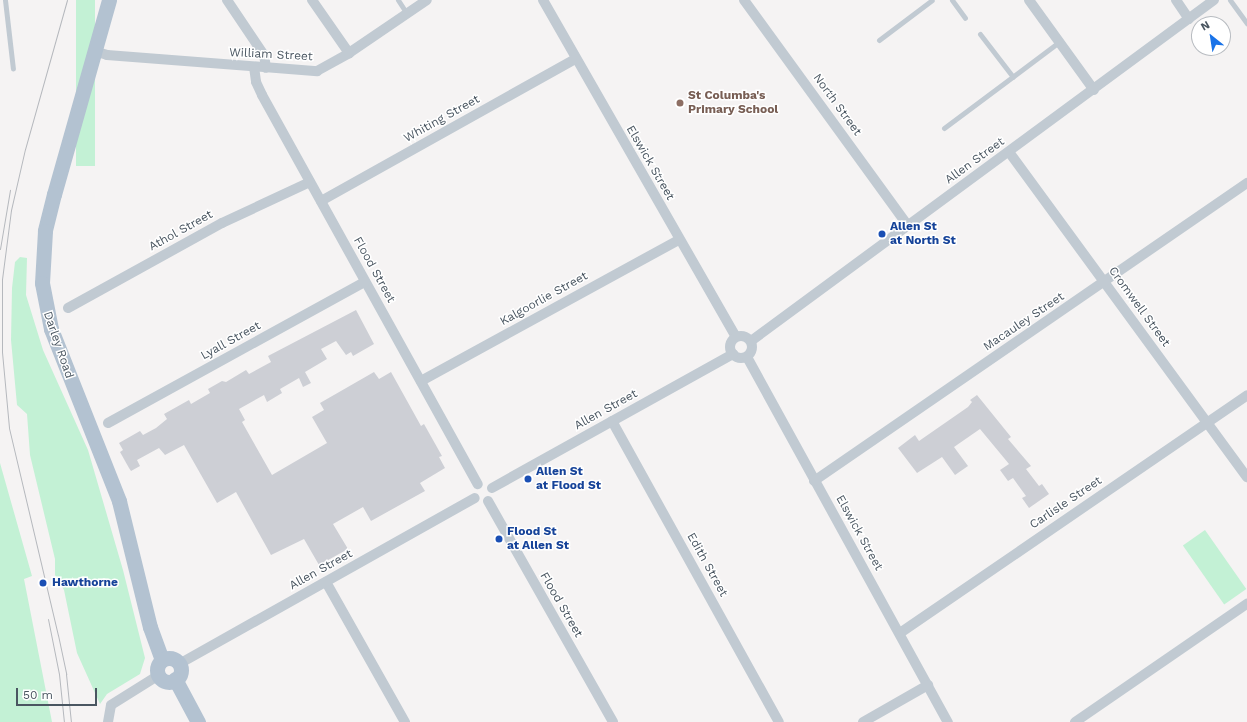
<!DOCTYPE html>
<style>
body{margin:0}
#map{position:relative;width:1247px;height:722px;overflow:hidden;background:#f5f3f3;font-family:"Work Sans",sans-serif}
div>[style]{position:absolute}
.green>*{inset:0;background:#c3f1d5;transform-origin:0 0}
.building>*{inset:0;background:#cdcfd5}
.service>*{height:5px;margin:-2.5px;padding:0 2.5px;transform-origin:2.5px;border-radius:2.5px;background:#c1cad2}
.minor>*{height:10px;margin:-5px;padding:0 5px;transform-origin:5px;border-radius:5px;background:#c1cad2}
.minor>.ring{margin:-5px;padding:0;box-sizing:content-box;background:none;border:10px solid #c1cad2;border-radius:50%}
.primary>*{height:15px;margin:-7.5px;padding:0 7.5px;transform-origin:7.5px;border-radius:7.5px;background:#b3c2d1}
.primary>.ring{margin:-7.5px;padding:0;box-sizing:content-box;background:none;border:15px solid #b3c2d1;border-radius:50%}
.tram>*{height:1px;margin:-0.5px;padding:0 0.5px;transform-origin:0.5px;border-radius:0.5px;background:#b5b8bd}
.dots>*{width:11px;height:11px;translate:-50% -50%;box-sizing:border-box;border:2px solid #fff;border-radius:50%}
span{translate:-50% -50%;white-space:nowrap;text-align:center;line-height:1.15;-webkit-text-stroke:3px #fff;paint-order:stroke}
.street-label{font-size:12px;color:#4a5661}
.education-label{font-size:12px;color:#785e54;font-weight:700}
.left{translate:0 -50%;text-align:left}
.transit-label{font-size:12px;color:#164399;font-weight:700}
.north{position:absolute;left:1191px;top:16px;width:40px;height:40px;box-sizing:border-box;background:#fff;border:1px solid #b7bbc0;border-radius:50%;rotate:330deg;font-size:11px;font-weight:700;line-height:16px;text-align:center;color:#4a5661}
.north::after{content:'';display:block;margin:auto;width:14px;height:18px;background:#1a73e8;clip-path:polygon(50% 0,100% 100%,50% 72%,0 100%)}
.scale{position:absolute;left:16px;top:688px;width:81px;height:18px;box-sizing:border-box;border:2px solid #4a5661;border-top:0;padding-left:5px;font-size:12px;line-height:14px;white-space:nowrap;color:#4a5661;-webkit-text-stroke:3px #fff;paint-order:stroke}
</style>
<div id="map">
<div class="green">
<div style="left:76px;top:0;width:19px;height:166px"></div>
<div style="clip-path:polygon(20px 257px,27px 258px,26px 295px,43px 350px,88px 450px,123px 570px,145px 658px,140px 674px,107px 694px,100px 704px,77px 653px,64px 590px,55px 575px,55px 559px,30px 455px,27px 414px,17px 405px,11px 340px,12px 288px,15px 262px)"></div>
<div style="clip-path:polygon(0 463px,32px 576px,24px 579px,52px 722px,0 722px)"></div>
<div style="left:1205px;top:530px;width:72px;height:27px;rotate:55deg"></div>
</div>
<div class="building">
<div style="clip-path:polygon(356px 310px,374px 344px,353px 356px,351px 352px,346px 355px,336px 341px,321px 349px,327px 359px,305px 372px,311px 383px,303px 387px,299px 378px,280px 389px,282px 393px,267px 402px,264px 395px,239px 409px,245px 420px,242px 422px,272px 475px,327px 443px,312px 417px,324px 410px,320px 403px,374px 372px,379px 379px,391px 372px,421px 426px,424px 424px,442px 456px,439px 457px,445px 468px,420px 483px,425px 491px,371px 521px,363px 507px,333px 524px,348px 549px,319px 565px,304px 539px,271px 555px,236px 492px,217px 503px,184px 445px,165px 455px,159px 448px,137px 460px,140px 466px,131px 471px,129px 468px,120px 452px,123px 450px,119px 443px,140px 431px,143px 435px,156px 428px,167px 419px,164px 414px,189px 400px,191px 404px,210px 393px,208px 389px,222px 381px,226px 382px,246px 370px,249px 374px,271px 362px,268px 356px)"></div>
<div style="clip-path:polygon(977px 395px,1011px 437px,1008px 439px,1031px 466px,1026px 469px,1039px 486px,1042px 484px,1049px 494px,1029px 508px,1022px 498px,1026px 496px,1013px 478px,1008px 481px,1000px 470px,1009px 464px,980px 429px,954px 447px,968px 466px,955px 475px,942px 457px,917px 473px,898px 448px,915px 435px,919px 441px,968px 407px,972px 402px,970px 400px)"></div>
</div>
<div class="service">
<div style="left:5px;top:0;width:69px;rotate:83.4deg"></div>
<div style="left:398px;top:0;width:17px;rotate:57deg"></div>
<div style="left:952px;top:0;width:22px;rotate:54deg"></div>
<div style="left:1230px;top:0;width:29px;rotate:54deg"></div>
<div style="left:980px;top:34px;width:54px;rotate:52.5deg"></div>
<div style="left:879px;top:40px;width:66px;rotate:-37deg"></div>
<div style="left:944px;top:128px;width:144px;rotate:-36.8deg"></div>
</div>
<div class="minor">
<div style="left:227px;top:0;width:66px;rotate:56.1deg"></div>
<div style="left:264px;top:55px;width:13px;rotate:81deg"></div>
<div style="left:312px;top:0;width:65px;rotate:55.1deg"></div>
<div style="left:543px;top:0;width:388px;rotate:60.2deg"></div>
<div style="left:744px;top:0;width:279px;rotate:54deg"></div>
<div style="left:1029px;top:0;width:111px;rotate:54.2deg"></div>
<div style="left:1176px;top:0;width:23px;rotate:56deg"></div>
<div style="left:94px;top:51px;width:14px;rotate:17deg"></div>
<div style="left:107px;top:55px;width:211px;rotate:4.4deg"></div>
<div style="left:317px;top:71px;width:37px;rotate:-29deg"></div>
<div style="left:349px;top:53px;width:94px;rotate:-34.2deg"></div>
<div style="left:254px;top:67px;width:15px;rotate:82deg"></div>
<div style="left:256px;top:82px;width:14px;rotate:65deg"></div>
<div style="left:262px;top:95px;width:445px;rotate:61deg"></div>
<div style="left:1009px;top:152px;width:403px;rotate:53.8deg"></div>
<div style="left:321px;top:201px;width:291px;rotate:-29.2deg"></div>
<div style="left:68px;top:308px;width:176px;rotate:-28.9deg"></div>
<div style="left:222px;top:223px;width:97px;rotate:-25deg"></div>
<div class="ring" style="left:730px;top:336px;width:12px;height:12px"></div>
<div style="left:751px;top:341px;width:575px;rotate:-36.37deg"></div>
<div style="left:747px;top:357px;width:417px;rotate:61.2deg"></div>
<div style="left:421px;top:381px;width:294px;rotate:-28.7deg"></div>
<div style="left:612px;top:421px;width:344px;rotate:61deg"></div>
<div style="left:108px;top:423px;width:293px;rotate:-28.8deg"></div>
<div style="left:814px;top:481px;width:526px;rotate:-34.54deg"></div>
<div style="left:492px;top:488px;width:276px;rotate:-29.1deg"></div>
<div style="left:488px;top:501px;width:254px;rotate:60.5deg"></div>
<div style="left:326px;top:582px;width:161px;rotate:60.6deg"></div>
<div style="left:900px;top:633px;width:421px;rotate:-34.4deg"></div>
<div style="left:179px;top:664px;width:339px;rotate:-29.3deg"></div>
<div style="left:108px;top:722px;width:17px;rotate:-80deg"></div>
<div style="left:111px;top:705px;width:57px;rotate:-32deg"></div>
<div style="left:863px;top:722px;width:75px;rotate:-29.6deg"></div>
<div style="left:1075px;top:722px;width:209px;rotate:-34.5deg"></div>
</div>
<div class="primary">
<div style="left:109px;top:0;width:202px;rotate:105.8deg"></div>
<div style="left:54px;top:194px;width:38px;rotate:104deg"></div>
<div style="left:45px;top:231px;width:52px;rotate:93.3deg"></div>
<div style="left:42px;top:283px;width:47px;rotate:78.9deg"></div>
<div style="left:51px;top:329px;width:185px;rotate:68.4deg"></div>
<div style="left:119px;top:501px;width:130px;rotate:76.2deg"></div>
<div style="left:150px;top:627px;width:35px;rotate:70deg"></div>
<div class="ring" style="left:157px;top:658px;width:9px;height:9px"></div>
<div style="left:175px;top:679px;width:49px;rotate:61.9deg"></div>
</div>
<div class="tram">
<div style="left:67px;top:0;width:155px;rotate:105.7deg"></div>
<div style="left:25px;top:149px;width:63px;rotate:102.9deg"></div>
<div style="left:11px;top:210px;width:70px;rotate:97.4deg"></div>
<div style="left:2px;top:279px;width:73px;rotate:90deg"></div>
<div style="left:2px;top:352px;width:76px;rotate:84.7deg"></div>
<div style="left:9px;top:428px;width:213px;rotate:76.7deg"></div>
<div style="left:58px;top:635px;width:40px;rotate:78deg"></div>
<div style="left:66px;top:674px;width:48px;rotate:84.1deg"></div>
<div style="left:0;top:249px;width:60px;rotate:-80.4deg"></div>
<div style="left:48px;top:619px;width:56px;rotate:78.7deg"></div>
<div style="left:59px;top:674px;width:48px;rotate:84.1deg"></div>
</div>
<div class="dots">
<div style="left:680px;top:103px;background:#8d6e63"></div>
<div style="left:882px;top:234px;background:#1a4fb4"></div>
<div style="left:528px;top:479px;background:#1a4fb4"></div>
<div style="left:499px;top:539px;background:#1a4fb4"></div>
<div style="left:43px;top:583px;background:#1a4fb4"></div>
</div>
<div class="street-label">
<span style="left:271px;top:55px;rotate:3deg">William Street</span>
<span style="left:837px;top:105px;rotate:54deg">North Street</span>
<span style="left:442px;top:119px;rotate:-29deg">Whiting Street</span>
<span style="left:975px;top:161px;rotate:-36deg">Allen Street</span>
<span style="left:650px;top:163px;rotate:60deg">Elswick Street</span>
<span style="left:181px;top:231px;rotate:-29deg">Athol Street</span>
<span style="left:374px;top:270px;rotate:61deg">Flood Street</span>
<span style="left:544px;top:299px;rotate:-29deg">Kalgoorlie Street</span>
<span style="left:1139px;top:307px;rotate:54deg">Cromwell Street</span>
<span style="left:1024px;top:322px;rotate:-34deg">Macauley Street</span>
<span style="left:231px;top:341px;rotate:-29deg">Lyall Street</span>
<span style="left:58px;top:345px;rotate:71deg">Darley Road</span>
<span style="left:606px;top:410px;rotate:-29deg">Allen Street</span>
<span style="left:1066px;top:503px;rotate:-34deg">Carlisle Street</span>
<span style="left:859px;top:533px;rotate:61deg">Elswick Street</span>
<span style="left:707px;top:565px;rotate:61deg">Edith Street</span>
<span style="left:321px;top:570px;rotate:-29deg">Allen Street</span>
<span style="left:561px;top:605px;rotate:60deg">Flood Street</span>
</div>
<div class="education-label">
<span class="left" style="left:688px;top:103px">St Columba's<br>Primary School</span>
</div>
<div class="transit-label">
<span class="left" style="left:890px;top:234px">Allen St<br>at North St</span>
<span class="left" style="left:536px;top:479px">Allen St<br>at Flood St</span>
<span class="left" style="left:507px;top:539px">Flood St<br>at Allen St</span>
<span class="left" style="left:52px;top:583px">Hawthorne</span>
</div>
<div class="north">N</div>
<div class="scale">50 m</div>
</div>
